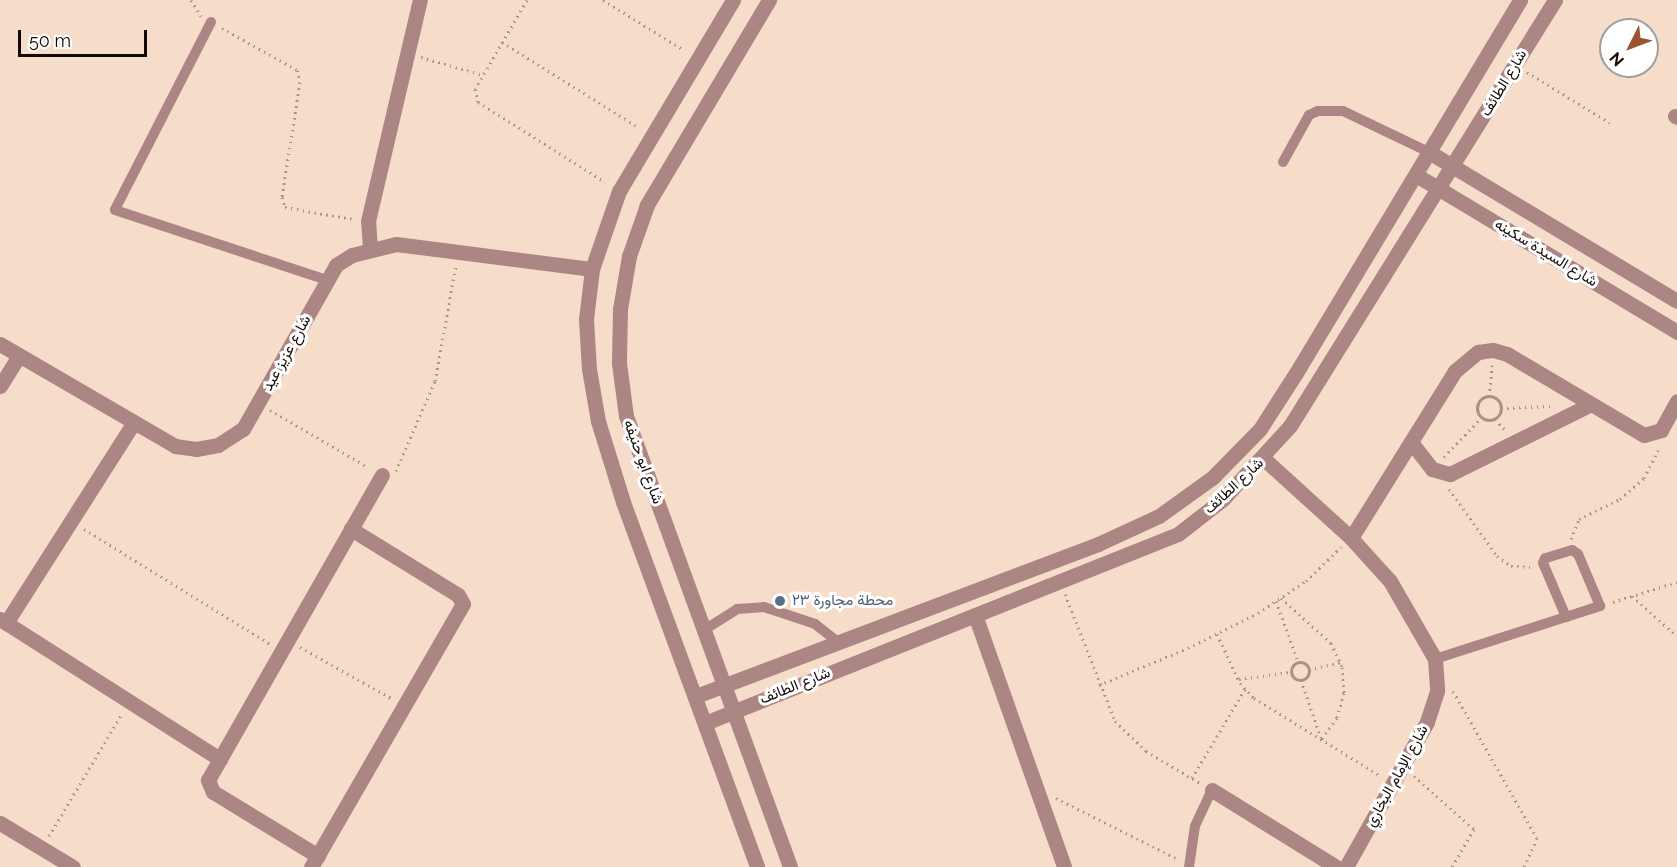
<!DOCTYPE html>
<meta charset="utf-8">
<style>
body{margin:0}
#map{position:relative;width:1677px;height:867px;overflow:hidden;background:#f6ddc9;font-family:Raleway,Vazirmatn,sans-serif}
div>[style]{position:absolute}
.path>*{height:3px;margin-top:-1.5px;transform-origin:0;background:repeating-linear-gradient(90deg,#a89485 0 1.5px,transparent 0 6px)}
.path>.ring{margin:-1.5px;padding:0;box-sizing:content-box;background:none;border:3px solid #a89485;border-radius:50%}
.lane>*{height:10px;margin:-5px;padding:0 5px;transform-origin:5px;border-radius:5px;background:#ac8684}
.street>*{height:15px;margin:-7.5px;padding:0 7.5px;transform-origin:7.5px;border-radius:7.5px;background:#ac8684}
.dots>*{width:16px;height:16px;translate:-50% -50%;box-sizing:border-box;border:3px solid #fff;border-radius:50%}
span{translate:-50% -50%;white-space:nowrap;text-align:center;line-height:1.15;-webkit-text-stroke:6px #fff;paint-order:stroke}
.street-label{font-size:15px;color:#130a05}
.service-label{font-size:15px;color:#4e5e75}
.left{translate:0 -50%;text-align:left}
.north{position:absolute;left:1599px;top:18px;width:60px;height:60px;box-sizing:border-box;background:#fff;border:2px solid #a19d9b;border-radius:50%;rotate:228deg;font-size:16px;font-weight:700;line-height:24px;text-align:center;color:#130a05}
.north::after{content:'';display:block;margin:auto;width:21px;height:27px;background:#9b552c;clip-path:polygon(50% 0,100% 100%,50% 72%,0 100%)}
.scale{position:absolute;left:18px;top:30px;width:129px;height:27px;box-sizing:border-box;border:3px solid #130a05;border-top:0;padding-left:8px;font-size:18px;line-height:21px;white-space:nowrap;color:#130a05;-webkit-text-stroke:4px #fff;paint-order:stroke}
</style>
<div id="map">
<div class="path">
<div style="left:191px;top:0;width:19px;rotate:58deg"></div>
<div style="left:527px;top:0;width:103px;rotate:120.3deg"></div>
<div style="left:475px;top:89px;width:13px;rotate:77deg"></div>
<div style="left:478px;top:102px;width:150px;rotate:32.2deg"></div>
<div style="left:603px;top:0;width:95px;rotate:31.7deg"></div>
<div style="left:222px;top:28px;width:86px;rotate:29.2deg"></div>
<div style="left:297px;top:70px;width:12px;rotate:76deg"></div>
<div style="left:300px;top:82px;width:116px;rotate:98.9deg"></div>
<div style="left:282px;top:197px;width:10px;rotate:73deg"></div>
<div style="left:285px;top:207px;width:68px;rotate:10.2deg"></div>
<div style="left:502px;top:42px;width:160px;rotate:32deg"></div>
<div style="left:421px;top:57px;width:65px;rotate:16.2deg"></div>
<div style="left:1527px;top:72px;width:97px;rotate:31.6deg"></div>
<div style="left:1489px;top:396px;width:31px;rotate:-84deg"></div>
<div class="ring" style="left:1477px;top:396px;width:21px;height:21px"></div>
<div style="left:1501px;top:408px;width:49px;rotate:-2.3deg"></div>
<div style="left:270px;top:410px;width:113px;rotate:30.2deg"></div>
<div style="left:1495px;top:419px;width:16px;rotate:47deg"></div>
<div style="left:1444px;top:457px;width:55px;rotate:-46.5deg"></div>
<div style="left:396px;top:471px;width:98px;rotate:-66.6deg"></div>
<div style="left:435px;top:381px;width:117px;rotate:-79.7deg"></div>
<div style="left:1449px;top:489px;width:82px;rotate:54.4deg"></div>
<div style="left:1497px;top:556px;width:17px;rotate:36deg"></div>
<div style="left:1511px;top:566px;width:19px;rotate:3deg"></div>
<div style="left:84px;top:529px;width:219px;rotate:31.7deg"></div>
<div style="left:1571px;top:539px;width:22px;rotate:-68deg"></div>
<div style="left:1579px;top:519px;width:46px;rotate:-26deg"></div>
<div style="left:1620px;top:499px;width:32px;rotate:-41deg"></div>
<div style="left:1644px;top:478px;width:35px;rotate:-63deg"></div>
<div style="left:1065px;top:594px;width:136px;rotate:68.5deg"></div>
<div style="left:1115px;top:721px;width:43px;rotate:44.1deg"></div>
<div style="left:1146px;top:751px;width:63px;rotate:30.7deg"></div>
<div style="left:1632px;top:596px;width:60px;rotate:41.6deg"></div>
<div style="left:1281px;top:598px;width:67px;rotate:42deg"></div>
<div style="left:1331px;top:643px;width:26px;rotate:65deg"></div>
<div style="left:1342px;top:667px;width:26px;rotate:86deg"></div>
<div style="left:1344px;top:693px;width:26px;rotate:106deg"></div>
<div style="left:1337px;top:718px;width:26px;rotate:127deg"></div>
<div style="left:1276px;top:601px;width:64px;rotate:69.9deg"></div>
<div style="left:1613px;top:602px;width:67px;rotate:-17.4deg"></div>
<div style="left:1217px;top:634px;width:54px;rotate:64.9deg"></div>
<div style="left:1240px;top:683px;width:21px;rotate:47deg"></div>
<div style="left:1254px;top:698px;width:149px;rotate:31.6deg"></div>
<div style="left:300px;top:647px;width:104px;rotate:29.3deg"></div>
<div class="ring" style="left:1291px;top:662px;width:15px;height:15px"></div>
<div style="left:1309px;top:669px;width:32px;rotate:-11deg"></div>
<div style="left:1239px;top:679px;width:52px;rotate:-7.7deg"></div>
<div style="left:1301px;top:680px;width:61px;rotate:71deg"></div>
<div style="left:1099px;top:685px;width:96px;rotate:-22.6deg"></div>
<div style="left:1188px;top:648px;width:78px;rotate:-26.6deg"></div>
<div style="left:1258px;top:613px;width:58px;rotate:-33.7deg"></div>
<div style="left:1306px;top:581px;width:49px;rotate:-44.2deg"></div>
<div style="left:1453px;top:691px;width:169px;rotate:60.3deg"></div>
<div style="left:1537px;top:838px;width:32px;rotate:114deg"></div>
<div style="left:1414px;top:776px;width:80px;rotate:41.5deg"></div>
<div style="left:1474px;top:829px;width:44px;rotate:120.1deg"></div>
<div style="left:1192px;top:778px;width:104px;rotate:-59.2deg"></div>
<div style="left:1056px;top:798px;width:134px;rotate:26.6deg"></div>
<div style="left:49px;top:836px;width:141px;rotate:-59.2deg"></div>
</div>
<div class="lane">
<div style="left:211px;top:22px;width:211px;rotate:117.1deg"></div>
<div style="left:115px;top:210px;width:223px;rotate:18.3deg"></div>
<div style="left:1283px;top:162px;width:54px;rotate:-61deg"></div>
<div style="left:1309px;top:115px;width:10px;rotate:-24deg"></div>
<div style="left:1318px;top:111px;width:25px"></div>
<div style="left:1343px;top:111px;width:95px;rotate:25.5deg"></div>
<div style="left:704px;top:630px;width:39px;rotate:-32deg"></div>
<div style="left:737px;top:609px;width:27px;rotate:-4deg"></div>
<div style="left:764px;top:607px;width:54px;rotate:18.4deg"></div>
<div style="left:815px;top:624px;width:31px;rotate:38deg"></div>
<div style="left:1435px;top:659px;width:138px;rotate:-17.8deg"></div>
<div style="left:1566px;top:617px;width:36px;rotate:-18deg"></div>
<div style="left:1600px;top:606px;width:56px;rotate:-112.9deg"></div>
<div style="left:1578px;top:554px;width:7px;rotate:-146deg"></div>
<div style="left:1572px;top:550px;width:28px;rotate:163deg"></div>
<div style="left:1545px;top:558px;width:5px;rotate:112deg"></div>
<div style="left:1543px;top:563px;width:59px;rotate:66.9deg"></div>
<div style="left:1189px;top:867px;width:41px;rotate:-81.7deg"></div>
<div style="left:1195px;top:826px;width:40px;rotate:-65deg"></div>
</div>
<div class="street">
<div style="left:733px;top:0;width:222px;rotate:120.8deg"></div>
<div style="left:619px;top:191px;width:83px;rotate:109.1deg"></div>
<div style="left:592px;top:269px;width:50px;rotate:96.8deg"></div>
<div style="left:586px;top:319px;width:50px;rotate:86.6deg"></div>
<div style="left:589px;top:369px;width:53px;rotate:80.2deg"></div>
<div style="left:598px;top:421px;width:85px;rotate:72.8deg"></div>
<div style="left:623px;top:502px;width:389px;rotate:69.8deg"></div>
<div style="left:769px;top:0;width:239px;rotate:120.8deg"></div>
<div style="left:647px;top:205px;width:54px;rotate:109.4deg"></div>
<div style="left:629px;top:256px;width:54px;rotate:99.6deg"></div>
<div style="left:620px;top:309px;width:54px;rotate:91.1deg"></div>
<div style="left:619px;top:363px;width:53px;rotate:82.5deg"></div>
<div style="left:626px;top:416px;width:480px;rotate:70deg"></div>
<div style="left:1675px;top:116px;width:2px;rotate:27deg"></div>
<div style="left:1429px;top:152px;width:289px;rotate:31deg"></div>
<div style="left:1416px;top:175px;width:305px;rotate:31deg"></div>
<div style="left:370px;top:248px;width:27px;rotate:-94deg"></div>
<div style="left:368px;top:221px;width:227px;rotate:-76.8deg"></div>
<div style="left:0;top:344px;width:203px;rotate:30.2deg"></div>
<div style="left:175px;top:446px;width:21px;rotate:8deg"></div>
<div style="left:196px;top:449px;width:22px;rotate:-10deg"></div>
<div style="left:218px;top:445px;width:30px;rotate:-33deg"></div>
<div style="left:243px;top:429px;width:189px;rotate:-60.4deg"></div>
<div style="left:336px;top:265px;width:19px;rotate:-32deg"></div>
<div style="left:352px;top:255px;width:45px;rotate:-14deg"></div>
<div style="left:396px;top:244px;width:198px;rotate:7.3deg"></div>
<div style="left:0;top:386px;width:36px;rotate:-58deg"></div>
<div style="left:1411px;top:442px;width:34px;rotate:52deg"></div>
<div style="left:1432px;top:469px;width:19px;rotate:16deg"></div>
<div style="left:1450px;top:474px;width:157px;rotate:-26.4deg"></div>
<div style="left:1264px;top:459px;width:118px;rotate:42.2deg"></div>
<div style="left:1351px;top:538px;width:58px;rotate:47.8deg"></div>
<div style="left:1390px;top:581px;width:90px;rotate:60deg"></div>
<div style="left:1435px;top:659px;width:32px;rotate:86deg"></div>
<div style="left:1437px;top:691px;width:33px;rotate:108deg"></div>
<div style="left:1427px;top:722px;width:166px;rotate:119.2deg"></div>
<div style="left:1351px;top:538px;width:197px;rotate:-58.1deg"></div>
<div style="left:1455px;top:371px;width:30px;rotate:-40deg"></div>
<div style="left:1478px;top:352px;width:15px;rotate:-8deg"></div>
<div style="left:1493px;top:350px;width:15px;rotate:16deg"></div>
<div style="left:1507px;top:354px;width:159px;rotate:30.6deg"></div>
<div style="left:1644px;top:435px;width:18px;rotate:-16deg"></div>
<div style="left:1661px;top:430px;width:33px;rotate:-61deg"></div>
<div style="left:975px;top:615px;width:267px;rotate:70.5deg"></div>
<div style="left:0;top:619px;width:261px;rotate:32.5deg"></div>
<div style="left:6px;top:623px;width:238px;rotate:-57.5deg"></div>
<div style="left:696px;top:696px;width:430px;rotate:-20.7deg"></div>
<div style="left:1098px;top:544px;width:67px;rotate:-24.7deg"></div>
<div style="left:1159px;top:516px;width:67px;rotate:-35.8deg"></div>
<div style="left:1213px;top:477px;width:67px;rotate:-45.6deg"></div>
<div style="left:1260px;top:429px;width:67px;rotate:-57.3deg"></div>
<div style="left:1296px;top:373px;width:435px;rotate:-59deg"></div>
<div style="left:705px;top:723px;width:509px;rotate:-21.78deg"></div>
<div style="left:1178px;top:534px;width:57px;rotate:-37.9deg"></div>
<div style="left:1223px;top:499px;width:99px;rotate:-47.5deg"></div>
<div style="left:1290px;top:426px;width:502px;rotate:-58.12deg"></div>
<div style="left:1212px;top:790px;width:146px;rotate:31.8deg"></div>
<div style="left:0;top:823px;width:85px;rotate:31.1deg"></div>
<div style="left:318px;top:856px;width:123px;rotate:-148.6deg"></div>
<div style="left:213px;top:792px;width:13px;rotate:-113deg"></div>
<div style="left:208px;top:780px;width:351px;rotate:-60.3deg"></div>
<div style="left:311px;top:867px;width:304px;rotate:-60deg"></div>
<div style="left:463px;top:604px;width:10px;rotate:-119deg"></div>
<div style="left:458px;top:595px;width:126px;rotate:-148.3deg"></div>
</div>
<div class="dots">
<div style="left:780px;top:601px;background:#5c6f8a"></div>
</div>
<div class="street-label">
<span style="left:1504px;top:83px;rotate:-59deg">شارع الطائف</span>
<span style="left:1546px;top:253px;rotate:31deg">شارع السيدة سكينه</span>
<span style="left:287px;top:353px;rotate:-61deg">شارع عزيز عيد</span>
<span style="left:643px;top:462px;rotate:70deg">شارع ابو حنيفه</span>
<span style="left:1234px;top:486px;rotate:-43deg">شارع الطائف</span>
<span style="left:795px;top:686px;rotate:-22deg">شارع الطائف</span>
<span style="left:1397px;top:776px;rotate:-61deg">شارع الإمام البخاري</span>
</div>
<div class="service-label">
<span class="left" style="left:792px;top:601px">محطة مجاورة ٢٣</span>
</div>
<div class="north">N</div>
<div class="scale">50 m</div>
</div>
